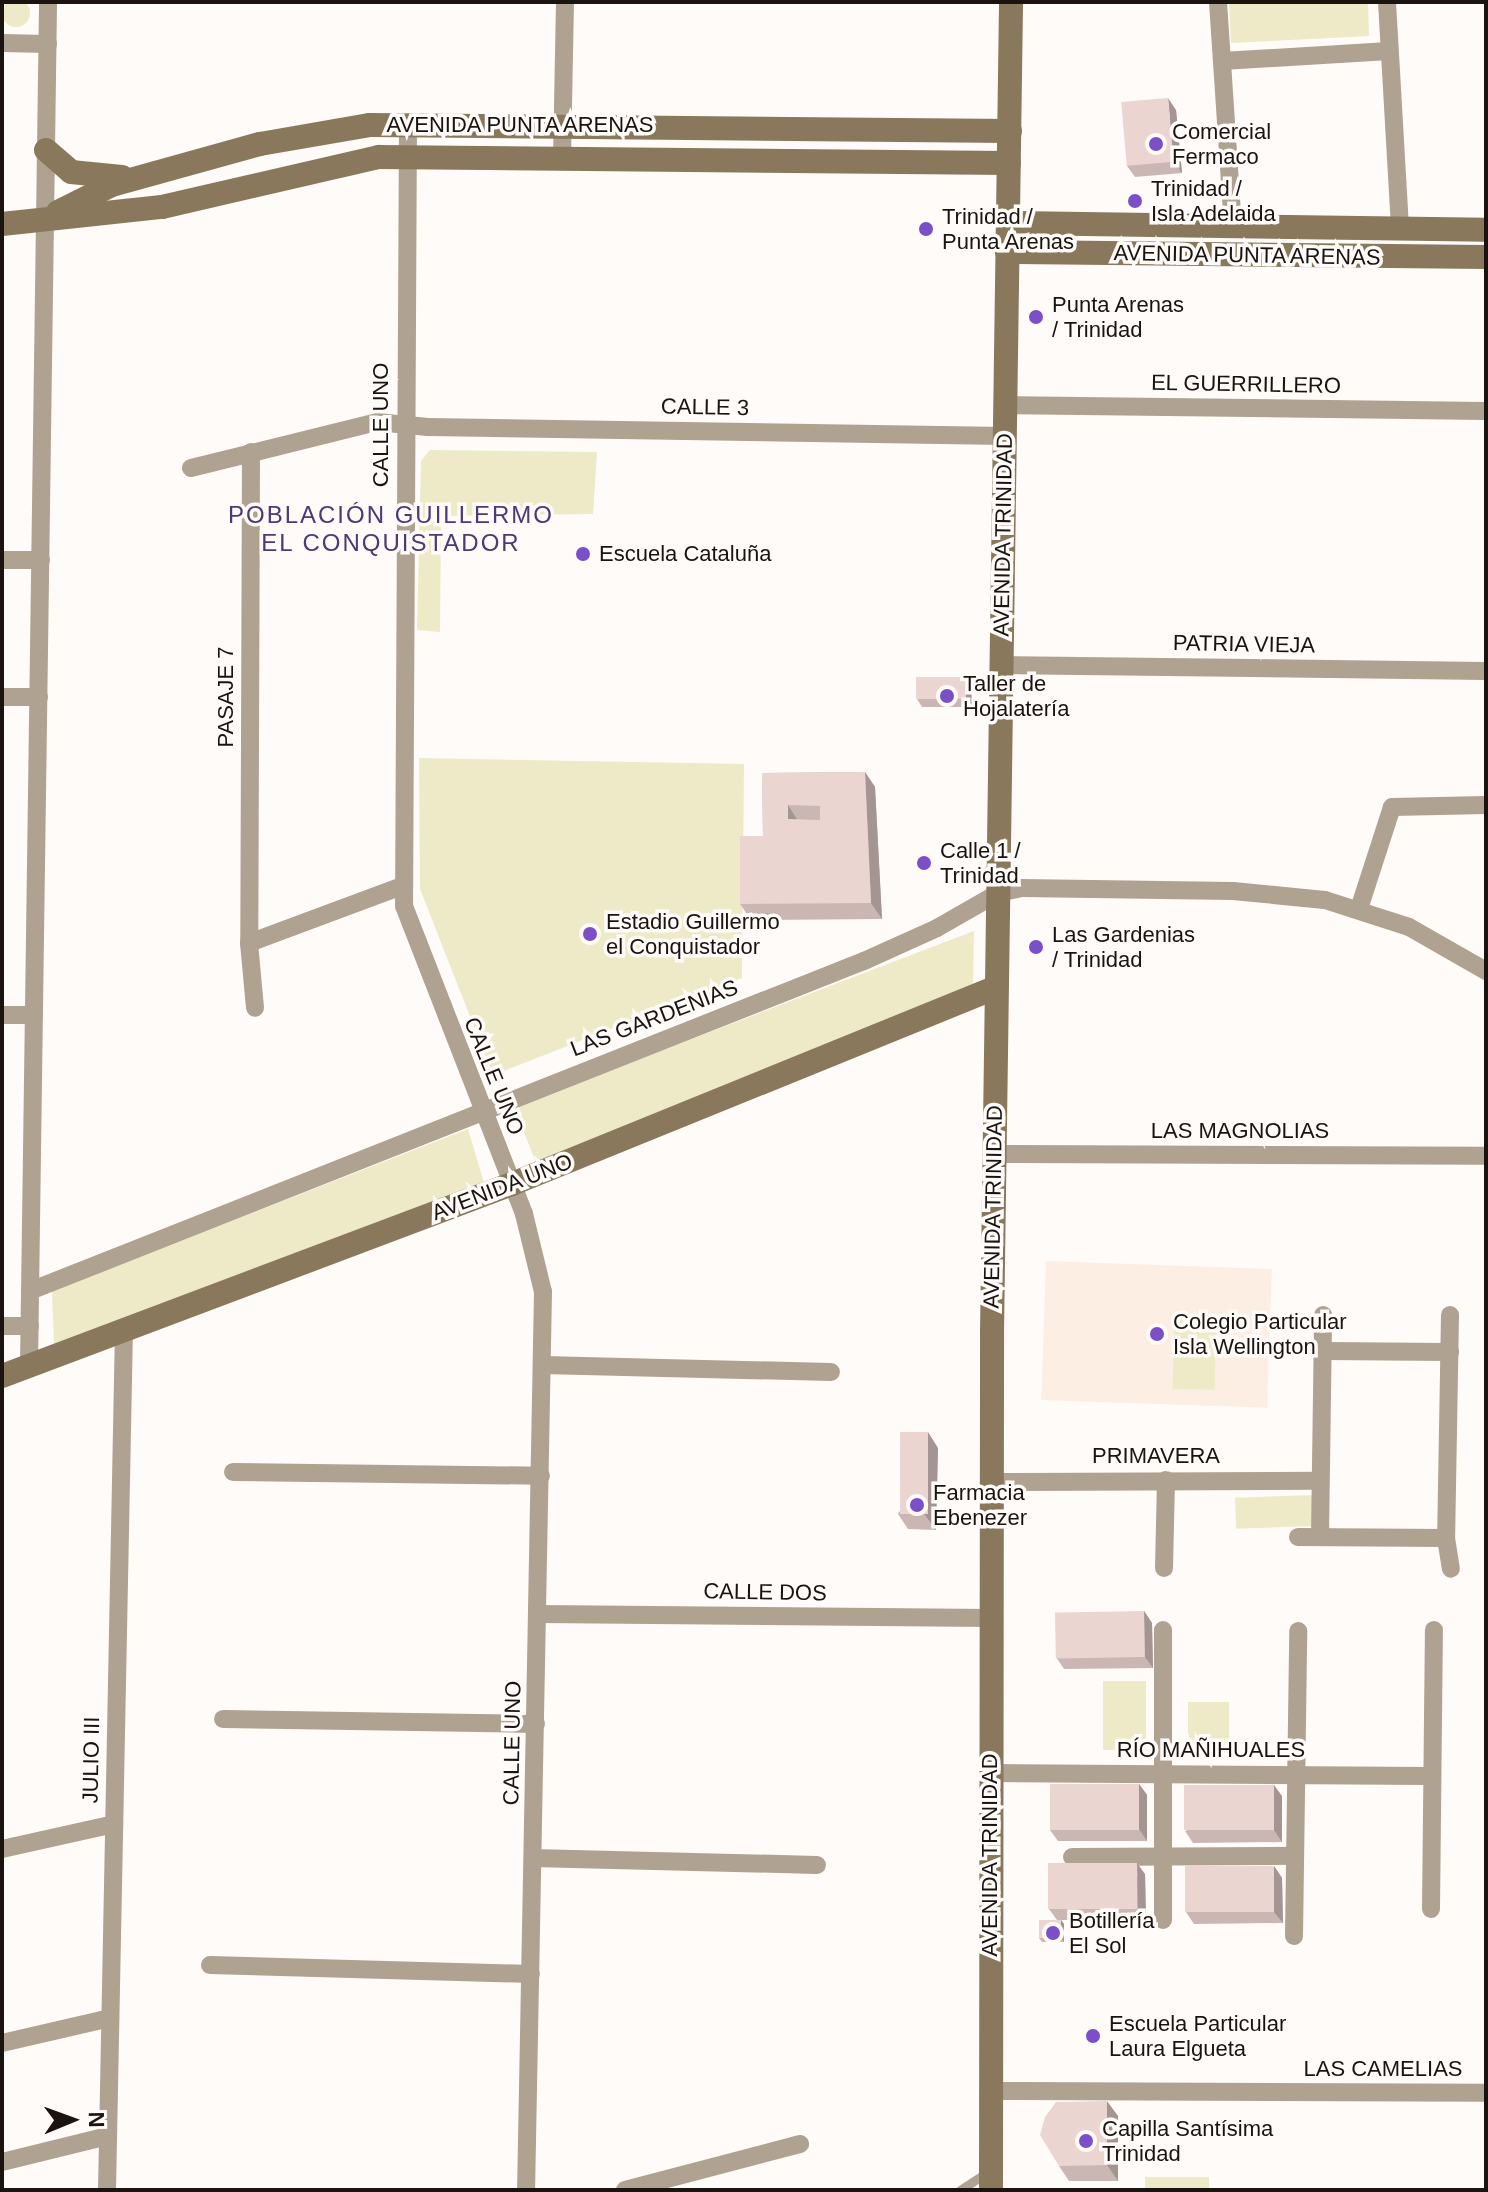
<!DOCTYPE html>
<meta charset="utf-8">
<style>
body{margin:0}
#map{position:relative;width:1488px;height:2192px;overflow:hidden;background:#fffbf9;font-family:Helvetica,sans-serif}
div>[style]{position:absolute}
.built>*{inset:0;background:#fdeee4;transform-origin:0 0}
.green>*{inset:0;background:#eee9c7;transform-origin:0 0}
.round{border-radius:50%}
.lane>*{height:9px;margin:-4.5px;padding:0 4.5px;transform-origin:4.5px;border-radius:4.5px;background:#afa290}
.street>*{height:18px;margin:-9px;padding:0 9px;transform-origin:9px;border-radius:9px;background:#afa290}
.secondary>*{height:24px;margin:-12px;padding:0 12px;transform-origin:12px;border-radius:12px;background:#8a785d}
.wall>*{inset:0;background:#cab7b4}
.shaded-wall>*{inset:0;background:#a49592}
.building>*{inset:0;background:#ebd5d1;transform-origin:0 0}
.dots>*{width:22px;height:22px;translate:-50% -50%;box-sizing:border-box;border:4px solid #fffbf9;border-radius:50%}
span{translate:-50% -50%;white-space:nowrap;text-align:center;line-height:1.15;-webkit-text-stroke:7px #fffbf9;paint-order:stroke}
.street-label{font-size:22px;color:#1a1310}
.poi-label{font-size:22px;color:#1a1310}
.left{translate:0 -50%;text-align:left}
.neighbourhood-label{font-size:24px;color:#4c3975;letter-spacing:2px}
.frame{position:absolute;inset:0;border:4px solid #1a1310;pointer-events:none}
.north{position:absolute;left:32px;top:2080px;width:80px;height:80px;-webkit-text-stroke:6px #fffbf9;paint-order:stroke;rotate:89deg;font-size:22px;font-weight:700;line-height:32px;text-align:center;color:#1a1310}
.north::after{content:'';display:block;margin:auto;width:28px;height:36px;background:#1a1310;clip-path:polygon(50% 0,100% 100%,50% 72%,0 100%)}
</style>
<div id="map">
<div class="built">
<div style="left:1046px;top:1261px;width:226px;height:139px;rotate:2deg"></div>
</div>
<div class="green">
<div class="round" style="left:2px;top:-1px;width:28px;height:28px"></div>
<div style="clip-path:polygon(1229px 2px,1368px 2px,1369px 36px,1231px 43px)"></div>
<div style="clip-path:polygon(430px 450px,597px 452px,593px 514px,441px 516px,440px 632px,417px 630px,421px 461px)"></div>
<div style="clip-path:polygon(419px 758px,744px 764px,742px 978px,493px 1075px,420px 889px)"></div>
<div style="clip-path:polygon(974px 931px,973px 985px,537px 1165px,514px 1107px)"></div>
<div style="clip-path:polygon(468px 1129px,485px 1186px,54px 1344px,52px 1291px)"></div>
<div style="left:1174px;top:1314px;width:42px;height:75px;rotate:1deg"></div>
<div style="left:1315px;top:1495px;width:31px;height:80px;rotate:88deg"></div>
<div style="left:1103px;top:1681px;width:43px;height:69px"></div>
<div style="left:1188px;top:1702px;width:41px;height:50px"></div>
<div style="left:1145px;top:2177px;width:64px;height:13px"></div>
</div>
<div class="lane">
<div style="left:960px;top:2190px;width:33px;rotate:-33deg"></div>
</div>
<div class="street">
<div style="left:1218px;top:2px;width:225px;rotate:86.2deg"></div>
<div style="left:1387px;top:2px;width:227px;rotate:86.7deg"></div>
<div style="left:2px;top:43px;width:46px;rotate:1.2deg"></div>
<div style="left:1222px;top:61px;width:167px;rotate:-3.4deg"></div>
<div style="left:408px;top:123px;width:783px;rotate:90.29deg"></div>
<div style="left:404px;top:906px;width:331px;rotate:68.7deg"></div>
<div style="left:524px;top:1214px;width:80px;rotate:76.3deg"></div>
<div style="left:543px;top:1292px;width:898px;rotate:91.08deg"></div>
<div style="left:562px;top:158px;width:156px;rotate:-88.9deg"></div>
<div style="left:1005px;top:405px;width:481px;rotate:0.7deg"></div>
<div style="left:251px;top:452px;width:491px;rotate:90.2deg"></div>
<div style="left:249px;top:943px;width:65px;rotate:84.7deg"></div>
<div style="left:191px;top:468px;width:192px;rotate:-13.9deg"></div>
<div style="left:377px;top:422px;width:51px;rotate:5.6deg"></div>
<div style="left:428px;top:427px;width:577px;rotate:0.89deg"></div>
<div style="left:2px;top:560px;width:39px"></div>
<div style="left:1001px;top:665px;width:485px;rotate:0.7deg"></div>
<div style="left:2px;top:697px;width:37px"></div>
<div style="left:1359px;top:909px;width:107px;rotate:-72.1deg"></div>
<div style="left:1392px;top:807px;width:94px;rotate:-1.2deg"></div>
<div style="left:249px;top:943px;width:163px;rotate:-20.4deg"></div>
<div style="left:2px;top:1015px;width:32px"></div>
<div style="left:994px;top:1154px;width:492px;rotate:0.2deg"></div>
<div style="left:30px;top:1291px;width:897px;rotate:-21.59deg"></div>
<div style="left:864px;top:961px;width:80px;rotate:-24.3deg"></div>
<div style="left:937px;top:928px;width:70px;rotate:-29.8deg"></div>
<div style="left:998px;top:893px;width:24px;rotate:-12deg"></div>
<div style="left:1021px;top:888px;width:212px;rotate:0.8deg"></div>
<div style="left:1233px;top:891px;width:92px;rotate:5.6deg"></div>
<div style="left:1325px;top:900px;width:88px;rotate:17.8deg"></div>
<div style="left:1409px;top:927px;width:89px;rotate:29.7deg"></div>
<div style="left:1450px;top:1315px;width:223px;rotate:91deg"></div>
<div style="left:1446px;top:1538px;width:31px;rotate:81deg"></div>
<div style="left:2px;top:1326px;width:28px"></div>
<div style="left:1323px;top:1351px;width:127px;rotate:0.5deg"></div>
<div style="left:543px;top:1365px;width:288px;rotate:1.4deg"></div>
<div style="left:29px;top:1366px;width:1364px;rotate:-89.2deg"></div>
<div style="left:233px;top:1472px;width:308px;rotate:0.7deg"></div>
<div style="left:991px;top:1482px;width:329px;rotate:-0.2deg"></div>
<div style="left:1298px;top:1537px;width:148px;rotate:0.4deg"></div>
<div style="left:1320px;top:1537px;width:222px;rotate:-89.2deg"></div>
<div style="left:1164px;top:1568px;width:88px;rotate:-88.7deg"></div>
<div style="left:539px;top:1614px;width:452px;rotate:0.5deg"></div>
<div style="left:1163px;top:1630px;width:290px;rotate:90deg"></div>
<div style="left:223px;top:1719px;width:313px;rotate:0.9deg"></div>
<div style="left:990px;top:1773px;width:442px;rotate:0.4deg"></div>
<div style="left:2px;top:1849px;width:115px;rotate:-12.6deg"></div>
<div style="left:1072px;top:1857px;width:223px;rotate:-0.3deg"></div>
<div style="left:533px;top:1858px;width:284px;rotate:1.4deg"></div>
<div style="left:1431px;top:1909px;width:279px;rotate:-89.4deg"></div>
<div style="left:1294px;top:1936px;width:305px;rotate:-89.2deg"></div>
<div style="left:210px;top:1965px;width:321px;rotate:1.6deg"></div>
<div style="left:2px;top:2043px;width:111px;rotate:-13deg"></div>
<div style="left:992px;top:2091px;width:494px;rotate:0.2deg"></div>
<div style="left:2px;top:2162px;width:109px;rotate:-13.8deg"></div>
<div style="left:107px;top:2190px;width:860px;rotate:-88.87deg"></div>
<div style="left:625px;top:2190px;width:181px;rotate:-14.7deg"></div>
</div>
<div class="secondary">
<div style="left:46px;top:150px;width:33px;rotate:41deg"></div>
<div style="left:71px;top:172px;width:51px;rotate:5.6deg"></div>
<div style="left:58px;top:212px;width:60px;rotate:-26.6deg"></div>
<div style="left:112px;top:185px;width:154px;rotate:-15.5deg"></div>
<div style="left:260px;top:144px;width:112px;rotate:-9.8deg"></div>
<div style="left:370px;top:125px;width:640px;rotate:0.54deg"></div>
<div style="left:1008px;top:223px;width:478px;rotate:0.8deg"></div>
<div style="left:2px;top:224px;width:161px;rotate:-6.1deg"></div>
<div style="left:162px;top:207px;width:223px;rotate:-13deg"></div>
<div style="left:379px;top:157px;width:630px;rotate:0.55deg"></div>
<div style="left:1007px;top:252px;width:479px;rotate:0.6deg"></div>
<div style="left:2px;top:1376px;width:545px;rotate:-20.63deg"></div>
<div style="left:512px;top:1184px;width:523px;rotate:-22.11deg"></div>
<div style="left:991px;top:2190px;width:857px;rotate:-89.93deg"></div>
<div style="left:992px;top:1333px;width:1331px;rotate:-89.18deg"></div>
</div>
<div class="wall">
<div style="clip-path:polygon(1176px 110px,1182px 173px,1135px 177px,1127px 166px)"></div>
<div style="clip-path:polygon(966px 677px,971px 685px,972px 707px,922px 707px,917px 699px)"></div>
<div style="clip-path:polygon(865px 772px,875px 787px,882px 919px,751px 920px,740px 904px,763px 836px,762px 773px)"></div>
<div style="clip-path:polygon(938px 1448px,936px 1530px,908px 1529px,898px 1514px)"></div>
<div style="clip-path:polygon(1144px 1611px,1152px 1623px,1153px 1668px,1064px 1669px,1056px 1657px)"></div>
<div style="clip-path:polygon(1139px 1784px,1147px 1795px,1147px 1841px,1058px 1841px,1050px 1830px)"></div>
<div style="clip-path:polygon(1282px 1796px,1282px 1842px,1193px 1843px,1185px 1831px)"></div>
<div style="clip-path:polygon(1274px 1866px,1282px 1878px,1283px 1923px,1194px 1924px,1186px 1912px)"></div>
<div style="clip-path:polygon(1145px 1874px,1146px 1920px,1061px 1920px,1064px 1924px,1064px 1942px,1042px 1942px,1039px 1938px,1057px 1920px,1049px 1909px)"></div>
<div style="clip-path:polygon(1118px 2116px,1118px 2181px,1069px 2181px,1059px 2166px)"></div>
</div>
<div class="shaded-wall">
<div style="clip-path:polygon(1168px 98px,1176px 110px,1182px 173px,1174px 162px)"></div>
<div style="clip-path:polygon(966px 677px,971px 685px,972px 707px,966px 699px)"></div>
<div style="clip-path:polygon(865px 772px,875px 787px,882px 919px,871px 903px)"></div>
<div style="clip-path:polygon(788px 805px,798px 821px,788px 819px)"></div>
<div style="clip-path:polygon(928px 1432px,938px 1448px,936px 1530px,925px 1515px)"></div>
<div style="clip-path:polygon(1144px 1611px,1152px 1623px,1153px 1668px,1145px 1657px)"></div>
<div style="clip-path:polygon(1139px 1784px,1147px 1795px,1147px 1841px,1139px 1829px)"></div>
<div style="clip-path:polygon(1274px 1785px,1282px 1796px,1282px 1842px,1274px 1830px)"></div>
<div style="clip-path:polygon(1137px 1863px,1145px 1874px,1146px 1920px,1138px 1908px)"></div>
<div style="clip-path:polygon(1274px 1866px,1282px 1878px,1283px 1923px,1274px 1912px)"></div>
<div style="clip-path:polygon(1061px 1920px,1064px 1924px,1064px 1942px,1061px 1938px)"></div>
<div style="clip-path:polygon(1107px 2101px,1118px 2116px,1118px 2181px,1107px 2165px)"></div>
</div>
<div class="building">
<div style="left:1168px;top:98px;width:64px;height:47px;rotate:85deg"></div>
<div style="left:966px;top:677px;width:22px;height:50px;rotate:90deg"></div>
<div style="clip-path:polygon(evenodd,865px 772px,871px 903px,740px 904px,740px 836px,763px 836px,762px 773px,865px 772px,788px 805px,820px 806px,820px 820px,788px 819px,788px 805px)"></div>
<div style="left:900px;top:1432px;width:28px;height:82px"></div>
<div style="left:1144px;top:1611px;width:46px;height:89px;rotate:89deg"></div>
<div style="left:1050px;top:1784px;width:89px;height:46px"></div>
<div style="left:1274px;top:1785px;width:45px;height:90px;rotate:90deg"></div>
<div style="left:1048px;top:1863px;width:89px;height:46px"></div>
<div style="left:1274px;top:1866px;width:46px;height:89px;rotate:90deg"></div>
<div style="left:1039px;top:1920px;width:22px;height:18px"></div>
<div style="clip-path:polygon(1107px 2101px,1107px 2165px,1059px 2166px,1040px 2135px,1045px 2117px,1056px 2102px)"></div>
</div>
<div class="dots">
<div style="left:1156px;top:144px;background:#7a4fc8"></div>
<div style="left:1135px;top:201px;background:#7a4fc8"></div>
<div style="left:926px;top:229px;background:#7a4fc8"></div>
<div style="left:1036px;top:317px;background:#7a4fc8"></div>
<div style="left:583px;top:554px;background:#7a4fc8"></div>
<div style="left:947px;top:696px;background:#7a4fc8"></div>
<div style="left:924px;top:863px;background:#7a4fc8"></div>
<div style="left:590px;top:934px;background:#7a4fc8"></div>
<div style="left:1036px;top:947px;background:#7a4fc8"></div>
<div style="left:1157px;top:1334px;background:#7a4fc8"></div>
<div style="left:917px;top:1505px;background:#7a4fc8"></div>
<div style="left:1053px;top:1933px;background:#7a4fc8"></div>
<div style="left:1093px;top:2036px;background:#7a4fc8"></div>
<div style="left:1086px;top:2141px;background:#7a4fc8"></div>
</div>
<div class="street-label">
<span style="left:520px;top:125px">AVENIDA PUNTA ARENAS</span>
<span style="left:1247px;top:255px;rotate:1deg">AVENIDA PUNTA ARENAS</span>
<span style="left:1246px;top:384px;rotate:1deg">EL GUERRILLERO</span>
<span style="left:705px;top:407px;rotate:1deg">CALLE 3</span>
<span style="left:381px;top:425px;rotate:-90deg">CALLE UNO</span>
<span style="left:1003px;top:535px;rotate:-89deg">AVENIDA TRINIDAD</span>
<span style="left:1244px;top:644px;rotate:1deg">PATRIA VIEJA</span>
<span style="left:226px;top:697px;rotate:-90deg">PASAJE 7</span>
<span style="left:654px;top:1018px;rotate:-21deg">LAS GARDENIAS</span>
<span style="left:494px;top:1076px;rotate:68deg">CALLE UNO</span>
<span style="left:1240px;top:1131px">LAS MAGNOLIAS</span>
<span style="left:502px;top:1187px;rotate:-21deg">AVENIDA UNO</span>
<span style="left:993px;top:1207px;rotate:-89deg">AVENIDA TRINIDAD</span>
<span style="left:1156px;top:1456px">PRIMAVERA</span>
<span style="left:765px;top:1592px;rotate:1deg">CALLE DOS</span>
<span style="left:512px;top:1743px;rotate:-89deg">CALLE UNO</span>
<span style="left:1211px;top:1750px">RÍO MAÑIHUALES</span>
<span style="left:91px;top:1760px;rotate:-89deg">JULIO III</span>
<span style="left:990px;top:1855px;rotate:-90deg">AVENIDA TRINIDAD</span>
<span style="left:1383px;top:2069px">LAS CAMELIAS</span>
</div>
<div class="poi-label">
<span class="left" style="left:1172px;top:144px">Comercial<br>Fermaco</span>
<span class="left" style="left:1151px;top:201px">Trinidad /<br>Isla Adelaida</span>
<span class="left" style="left:942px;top:229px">Trinidad /<br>Punta Arenas</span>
<span class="left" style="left:1052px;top:317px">Punta Arenas<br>/ Trinidad</span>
<span class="left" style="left:599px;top:554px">Escuela Cataluña</span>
<span class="left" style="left:963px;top:696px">Taller de<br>Hojalatería</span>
<span class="left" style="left:940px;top:863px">Calle 1 /<br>Trinidad</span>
<span class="left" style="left:606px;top:934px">Estadio Guillermo<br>el Conquistador</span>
<span class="left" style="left:1052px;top:947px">Las Gardenias<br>/ Trinidad</span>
<span class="left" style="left:1173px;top:1334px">Colegio Particular<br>Isla Wellington</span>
<span class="left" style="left:933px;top:1505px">Farmacia<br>Ebenezer</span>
<span class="left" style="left:1069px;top:1933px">Botillería<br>El Sol</span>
<span class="left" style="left:1109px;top:2036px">Escuela Particular<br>Laura Elgueta</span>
<span class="left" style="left:1102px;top:2141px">Capilla Santísima<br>Trinidad</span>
</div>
<div class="neighbourhood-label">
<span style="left:391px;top:529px">POBLACIÓN GUILLERMO<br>EL CONQUISTADOR</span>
</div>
<div class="frame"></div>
<div class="north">N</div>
</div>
